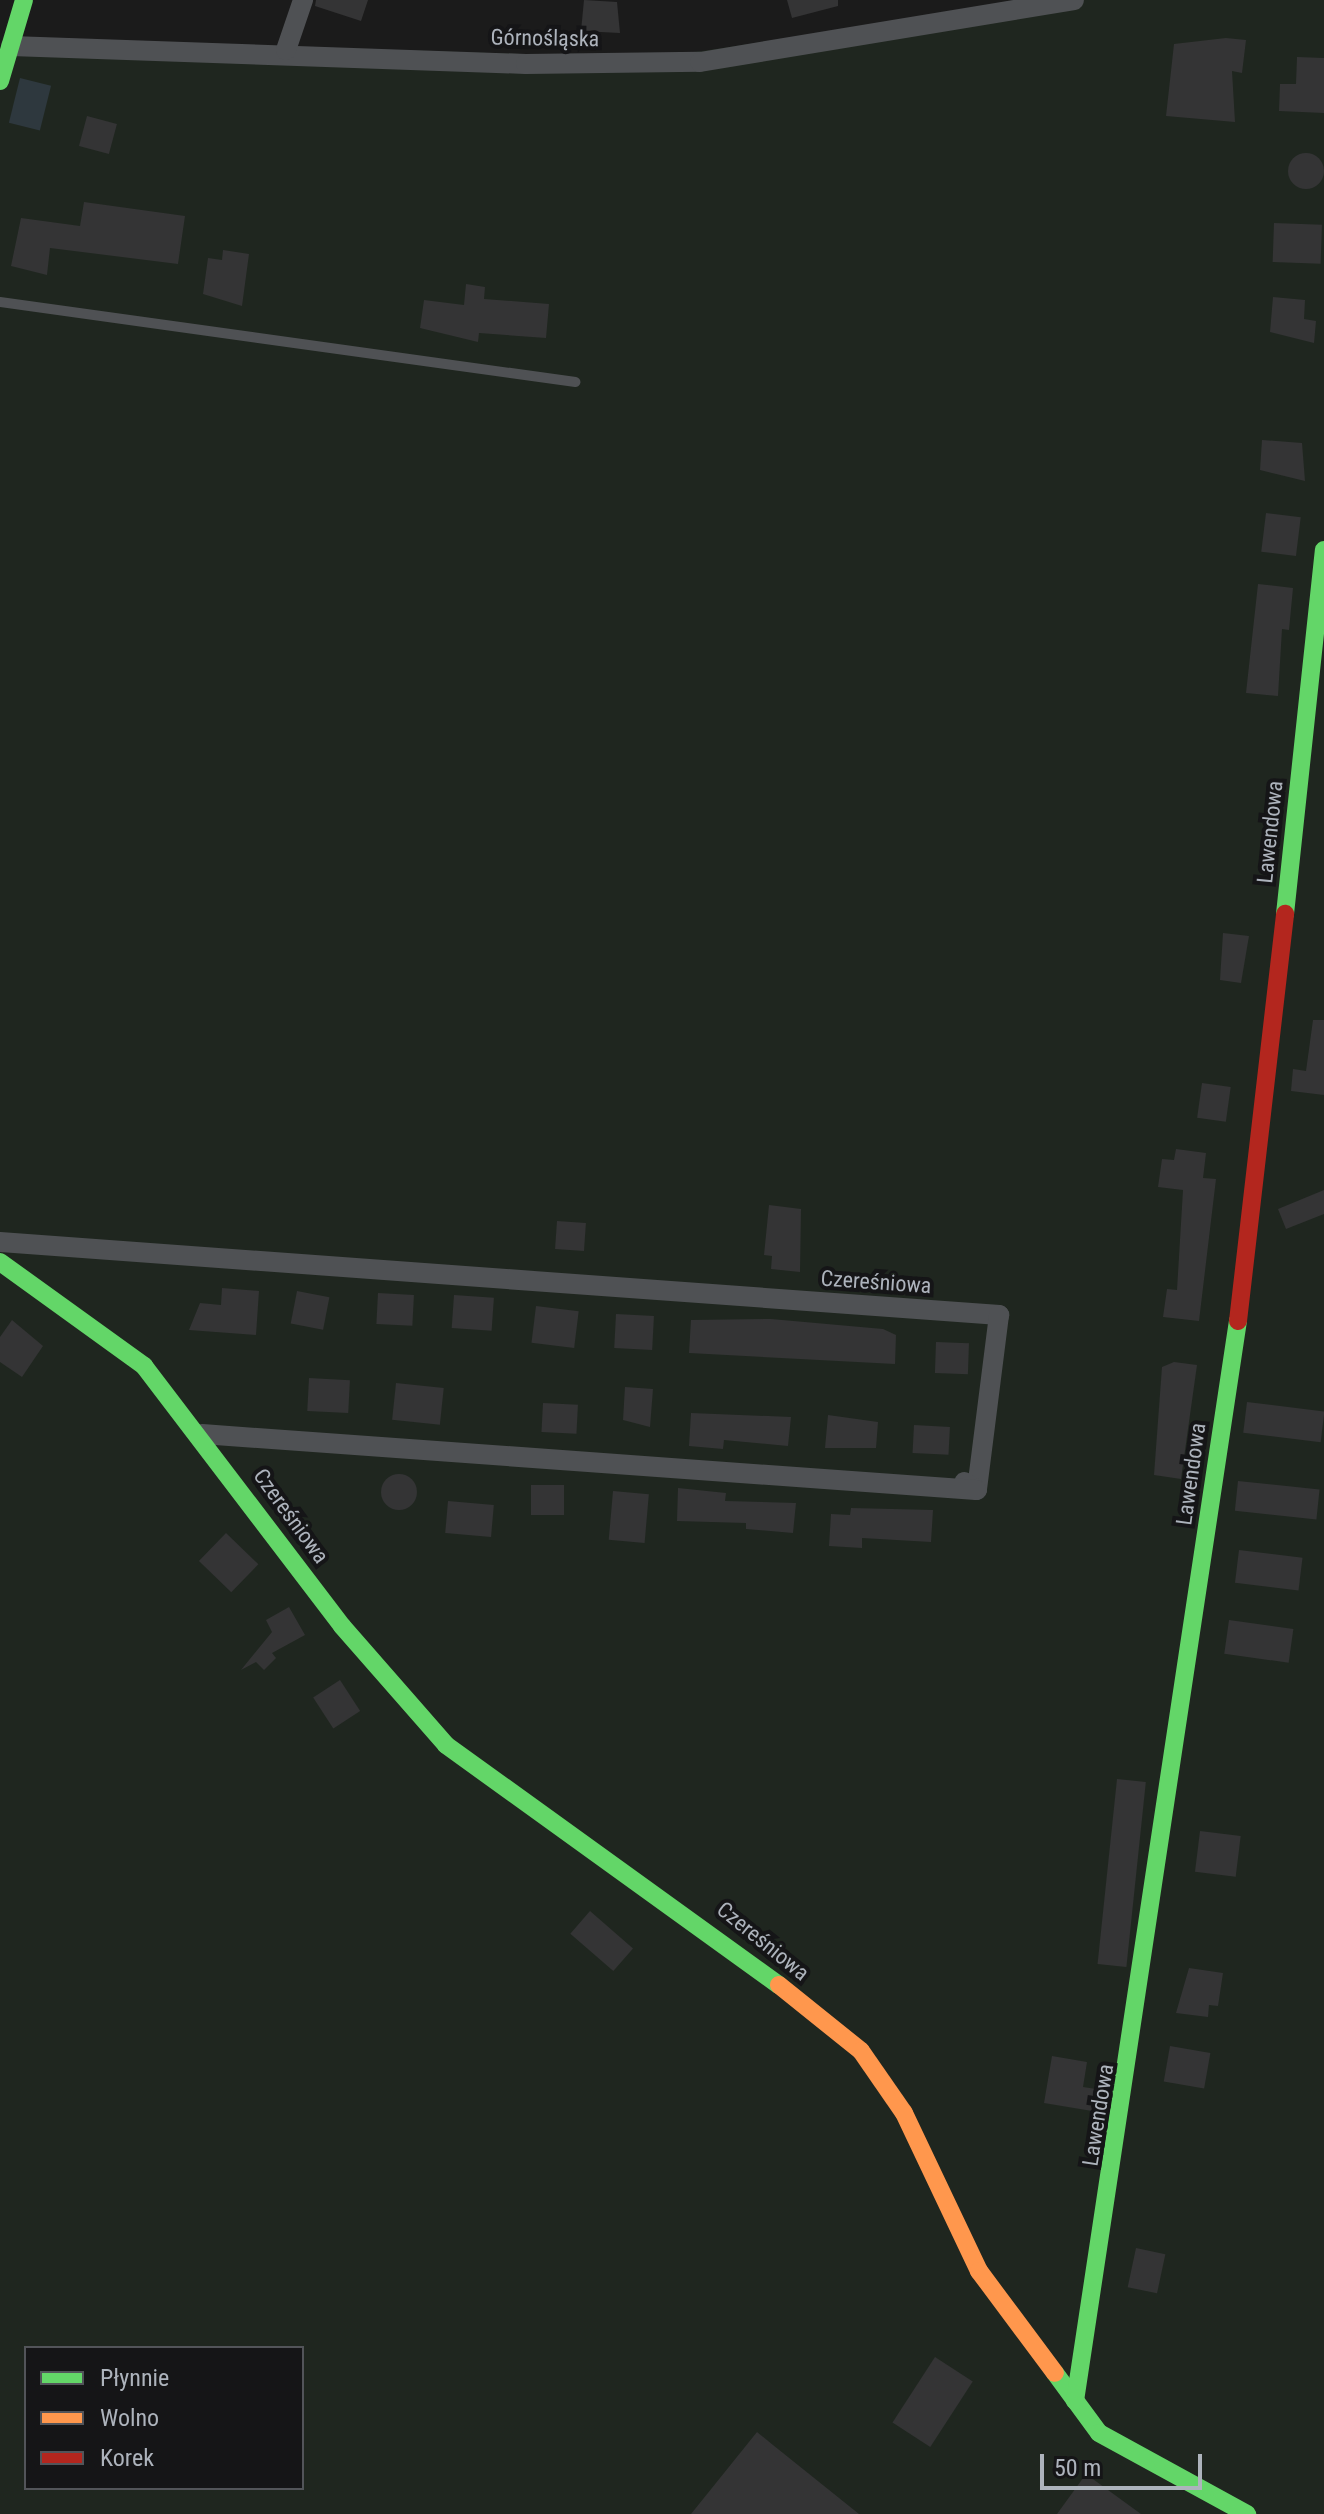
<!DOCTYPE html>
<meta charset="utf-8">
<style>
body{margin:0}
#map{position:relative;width:1324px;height:2514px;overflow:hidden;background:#1b1b1b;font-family:"Roboto Condensed",sans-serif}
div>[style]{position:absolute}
.green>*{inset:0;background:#1f261f}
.water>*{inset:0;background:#2e383e;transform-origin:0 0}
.building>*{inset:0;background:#343435;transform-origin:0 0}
.round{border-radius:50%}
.lane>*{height:10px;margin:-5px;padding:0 5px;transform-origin:5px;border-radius:5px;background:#4f5154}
.street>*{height:20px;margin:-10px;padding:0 10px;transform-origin:10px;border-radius:10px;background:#4f5154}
.fast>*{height:18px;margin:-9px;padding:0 9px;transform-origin:9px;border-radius:9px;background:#63d668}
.slow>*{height:18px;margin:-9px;padding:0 9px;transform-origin:9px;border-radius:9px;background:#ff974d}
.jam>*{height:18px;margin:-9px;padding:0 9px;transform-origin:9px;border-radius:9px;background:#b3261e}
span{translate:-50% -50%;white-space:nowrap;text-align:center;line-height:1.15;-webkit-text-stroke:8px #151517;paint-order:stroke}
.street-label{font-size:22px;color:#adb3bc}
.legend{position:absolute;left:24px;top:2346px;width:280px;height:144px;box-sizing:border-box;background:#151517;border:2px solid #525459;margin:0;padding:10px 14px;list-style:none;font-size:24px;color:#adb3bc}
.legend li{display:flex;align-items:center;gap:16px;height:40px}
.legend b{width:40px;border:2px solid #525459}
.scale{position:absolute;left:1040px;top:2454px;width:162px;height:36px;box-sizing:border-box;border:4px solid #adb3bc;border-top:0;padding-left:10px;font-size:24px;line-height:28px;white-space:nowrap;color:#adb3bc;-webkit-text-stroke:6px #151517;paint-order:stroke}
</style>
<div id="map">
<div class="green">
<div style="clip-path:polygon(evenodd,1048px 0,1324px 0,1324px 2514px,0 2514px,0 55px,301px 47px,654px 58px,1048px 0,26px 2348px,302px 2348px,302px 2488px,26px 2488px,26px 2348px)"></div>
</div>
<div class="water">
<div style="left:20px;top:78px;width:32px;height:46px;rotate:14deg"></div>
</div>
<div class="building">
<div style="clip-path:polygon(316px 0,368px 0,361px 21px,315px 6px)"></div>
<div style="clip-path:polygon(584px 0,617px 2px,620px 33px,581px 31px)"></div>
<div style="clip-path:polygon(787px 0,838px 0,838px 6px,792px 18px)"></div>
<div style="clip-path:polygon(1226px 38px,1246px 40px,1242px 73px,1232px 71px,1235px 122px,1166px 116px,1174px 44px)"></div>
<div style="clip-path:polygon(1297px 57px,1324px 58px,1324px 113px,1279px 111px,1280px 84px,1296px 84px)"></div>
<div style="left:87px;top:116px;width:31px;height:31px;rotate:15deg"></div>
<div class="round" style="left:1288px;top:153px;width:36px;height:36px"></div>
<div style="clip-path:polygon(84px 202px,185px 216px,178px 264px,50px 248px,47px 275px,11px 266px,21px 218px,80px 226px)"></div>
<div style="left:1274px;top:223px;width:48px;height:39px;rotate:2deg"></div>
<div style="clip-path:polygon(223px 250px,249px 254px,242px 306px,203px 294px,208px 258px,222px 260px)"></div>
<div style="clip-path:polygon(466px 284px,485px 287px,484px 299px,549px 304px,546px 338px,479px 333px,478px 342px,420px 328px,424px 300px,464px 305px)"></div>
<div style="clip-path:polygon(1273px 297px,1305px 300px,1304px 319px,1316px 321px,1314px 343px,1270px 332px)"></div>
<div style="clip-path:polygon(1262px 440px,1302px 443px,1305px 481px,1260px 470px)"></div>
<div style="left:1266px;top:513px;width:35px;height:39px;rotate:7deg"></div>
<div style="clip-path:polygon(1258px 584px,1293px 588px,1289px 630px,1282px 629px,1278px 696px,1246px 693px)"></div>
<div style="clip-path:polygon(1223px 933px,1249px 936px,1241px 983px,1220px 980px)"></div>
<div style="clip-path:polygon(1313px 1020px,1324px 1020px,1324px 1095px,1291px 1091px,1293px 1069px,1306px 1071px)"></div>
<div style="left:1202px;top:1083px;width:29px;height:35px;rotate:8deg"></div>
<div style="clip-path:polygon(1176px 1149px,1206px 1153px,1203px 1178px,1216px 1179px,1199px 1321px,1163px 1317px,1167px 1289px,1177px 1290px,1183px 1190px,1158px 1187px,1162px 1159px,1174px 1160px)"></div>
<div style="clip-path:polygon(1324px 1190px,1324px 1214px,1286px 1229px,1278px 1209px)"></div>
<div style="clip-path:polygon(769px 1205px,801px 1209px,800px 1272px,771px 1269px,772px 1256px,764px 1255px)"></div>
<div style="left:557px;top:1221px;width:29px;height:28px;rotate:4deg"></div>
<div style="clip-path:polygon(222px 1288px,259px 1291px,256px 1335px,189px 1330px,200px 1303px,221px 1305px)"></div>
<div style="left:297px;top:1291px;width:33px;height:33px;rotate:11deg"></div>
<div style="left:378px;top:1293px;width:36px;height:31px;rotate:3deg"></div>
<div style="left:454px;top:1295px;width:40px;height:33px;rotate:4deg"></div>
<div style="left:536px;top:1306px;width:43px;height:37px;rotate:7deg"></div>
<div style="left:616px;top:1314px;width:38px;height:34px;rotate:3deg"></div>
<div style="clip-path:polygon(771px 1319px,883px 1329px,896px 1335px,895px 1364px,689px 1353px,691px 1320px)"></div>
<div style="clip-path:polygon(12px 1320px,43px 1346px,22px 1377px,0 1362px,0 1337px)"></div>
<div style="left:936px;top:1342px;width:33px;height:31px;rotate:2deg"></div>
<div style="clip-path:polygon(1174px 1362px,1197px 1365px,1181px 1479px,1154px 1475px,1162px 1367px)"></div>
<div style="left:309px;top:1378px;width:41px;height:33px;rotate:3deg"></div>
<div style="left:396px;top:1383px;width:48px;height:37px;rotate:6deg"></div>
<div style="clip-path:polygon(625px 1387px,653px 1389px,650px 1427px,623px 1420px)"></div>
<div style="left:1247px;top:1402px;width:78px;height:31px;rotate:7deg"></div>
<div style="left:543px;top:1403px;width:35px;height:29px;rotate:3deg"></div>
<div style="clip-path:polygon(691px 1413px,791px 1417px,788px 1446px,724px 1440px,723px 1449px,689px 1446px)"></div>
<div style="clip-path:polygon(828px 1415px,878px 1422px,876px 1448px,825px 1448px)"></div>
<div style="left:914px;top:1425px;width:36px;height:28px;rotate:3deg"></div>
<div class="round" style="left:381px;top:1474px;width:36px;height:36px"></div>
<div style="left:1238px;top:1481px;width:82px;height:30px;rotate:6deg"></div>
<div style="left:531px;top:1485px;width:33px;height:30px"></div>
<div style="clip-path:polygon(678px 1488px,726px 1493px,725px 1501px,796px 1503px,793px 1533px,746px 1529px,746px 1523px,677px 1521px)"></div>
<div style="left:613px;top:1491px;width:36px;height:49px;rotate:5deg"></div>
<div style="left:448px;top:1501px;width:46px;height:32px;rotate:5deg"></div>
<div style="clip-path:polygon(851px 1508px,933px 1510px,931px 1542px,862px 1538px,862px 1548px,829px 1546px,831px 1514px,850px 1515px)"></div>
<div style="left:226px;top:1533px;width:45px;height:39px;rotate:44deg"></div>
<div style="left:1239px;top:1550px;width:64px;height:33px;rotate:7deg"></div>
<div style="clip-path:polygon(289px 1607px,305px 1635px,272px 1653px,276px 1658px,264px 1670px,256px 1662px,241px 1670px,272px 1632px,266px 1620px)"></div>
<div style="left:1229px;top:1620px;width:65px;height:34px;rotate:8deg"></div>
<div style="left:340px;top:1680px;width:37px;height:32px;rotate:57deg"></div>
<div style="left:1117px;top:1779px;width:29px;height:186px;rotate:6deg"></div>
<div style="left:1200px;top:1831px;width:41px;height:41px;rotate:7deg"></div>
<div style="left:590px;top:1911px;width:57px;height:30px;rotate:41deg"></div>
<div style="clip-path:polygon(1189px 1968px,1223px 1973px,1218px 2006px,1209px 2005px,1208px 2017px,1176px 2013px)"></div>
<div style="left:1170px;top:2046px;width:41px;height:36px;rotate:10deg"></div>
<div style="clip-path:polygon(1052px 2056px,1087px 2062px,1083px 2087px,1096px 2089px,1092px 2111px,1044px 2103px)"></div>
<div style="left:1136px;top:2248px;width:30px;height:40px;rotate:12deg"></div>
<div style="left:935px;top:2357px;width:45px;height:78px;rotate:33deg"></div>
<div style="clip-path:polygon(757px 2432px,773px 2445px,859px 2514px,691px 2514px)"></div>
<div style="clip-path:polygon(1086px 2474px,1141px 2514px,1057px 2514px)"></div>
</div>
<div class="lane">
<div style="left:0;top:302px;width:581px;rotate:7.92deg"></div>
</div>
<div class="street">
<div style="left:11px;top:46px;width:515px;rotate:2deg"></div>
<div style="left:526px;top:64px;width:174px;rotate:-0.7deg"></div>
<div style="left:700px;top:62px;width:379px;rotate:-9.4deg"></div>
<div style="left:286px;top:50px;width:53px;rotate:-71.2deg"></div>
<div style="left:0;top:1242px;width:1002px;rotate:4.18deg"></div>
<div style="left:999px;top:1315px;width:176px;rotate:97.2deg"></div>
<div style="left:977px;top:1490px;width:15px;rotate:-148deg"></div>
<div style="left:202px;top:1434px;width:776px;rotate:4.14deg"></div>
</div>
<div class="fast">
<div style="left:0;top:81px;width:84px;rotate:-73.5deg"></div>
<div style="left:1285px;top:914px;width:366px;rotate:-83.9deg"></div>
<div style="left:0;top:1262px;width:178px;rotate:35.8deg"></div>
<div style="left:144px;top:1366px;width:327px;rotate:52.7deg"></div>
<div style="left:342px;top:1626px;width:158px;rotate:48.8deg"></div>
<div style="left:446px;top:1745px;width:410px;rotate:35.8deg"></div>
<div style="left:1055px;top:2373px;width:74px;rotate:53.7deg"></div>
<div style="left:1099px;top:2433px;width:169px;rotate:28.7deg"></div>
<div style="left:1075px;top:2401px;width:1092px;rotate:-81.42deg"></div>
</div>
<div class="slow">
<div style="left:779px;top:1985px;width:105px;rotate:38.8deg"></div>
<div style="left:861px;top:2051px;width:75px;rotate:55.3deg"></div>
<div style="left:904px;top:2113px;width:175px;rotate:64.6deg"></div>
<div style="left:979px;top:2271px;width:127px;rotate:53.3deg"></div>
</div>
<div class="jam">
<div style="left:1238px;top:1321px;width:410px;rotate:-83.4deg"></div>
</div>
<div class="street-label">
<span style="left:545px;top:38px;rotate:1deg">Górnośląska</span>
<span style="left:1270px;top:832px;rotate:-84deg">Lawendowa</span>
<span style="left:876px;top:1282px;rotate:4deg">Czereśniowa</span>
<span style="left:1191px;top:1474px;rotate:-82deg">Lawendowa</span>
<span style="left:291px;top:1516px;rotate:54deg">Czereśniowa</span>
<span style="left:763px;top:1941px;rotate:39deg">Czereśniowa</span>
<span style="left:1098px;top:2115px;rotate:-81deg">Lawendowa</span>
</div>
<ul class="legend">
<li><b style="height:10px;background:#63d668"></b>Płynnie</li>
<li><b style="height:10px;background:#ff974d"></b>Wolno</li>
<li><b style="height:10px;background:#b3261e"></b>Korek</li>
</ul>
<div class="scale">50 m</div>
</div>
